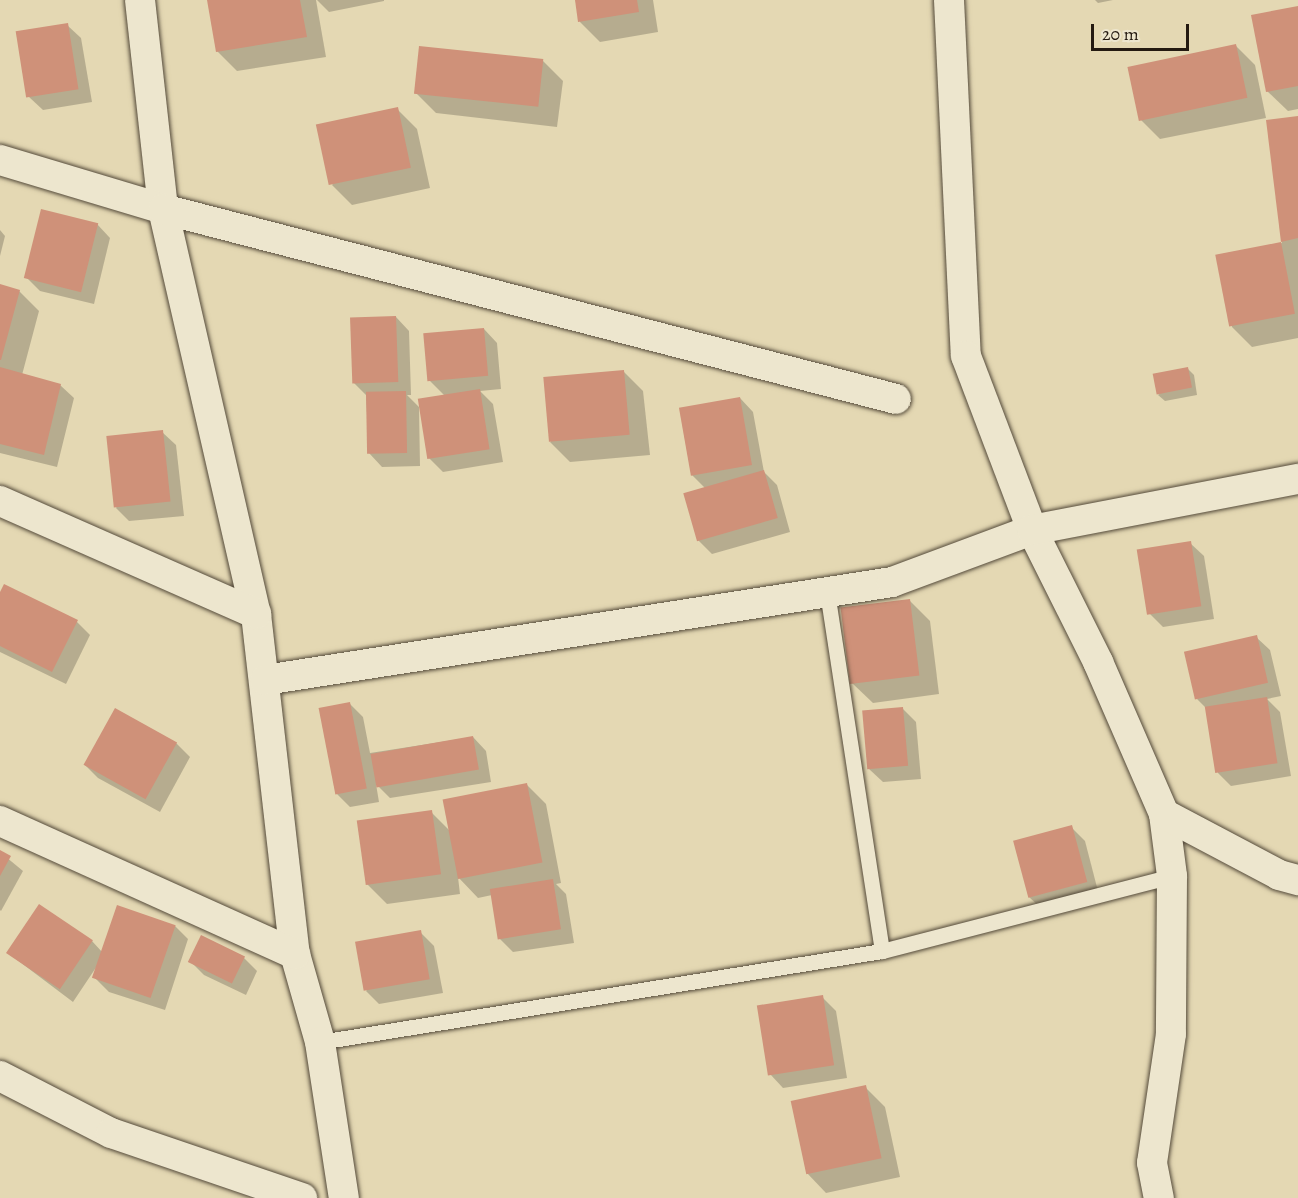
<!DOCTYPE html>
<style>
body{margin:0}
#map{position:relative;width:1298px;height:1198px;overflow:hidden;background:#e4d8b3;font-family:Alegreya,serif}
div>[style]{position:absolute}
.shadow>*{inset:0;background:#0003}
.building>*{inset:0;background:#cf9179;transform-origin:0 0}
.roads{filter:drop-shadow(0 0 2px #544a3a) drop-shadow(0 0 2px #544a3a)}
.service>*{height:15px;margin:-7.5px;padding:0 7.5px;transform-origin:7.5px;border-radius:7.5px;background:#ede6ce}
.minor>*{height:30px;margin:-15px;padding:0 15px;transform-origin:15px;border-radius:15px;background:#ede6ce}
span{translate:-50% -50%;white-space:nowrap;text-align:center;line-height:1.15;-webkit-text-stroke:4.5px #ede6ce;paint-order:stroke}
.scale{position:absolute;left:1091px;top:24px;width:98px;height:27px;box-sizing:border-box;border:3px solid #241a11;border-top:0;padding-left:8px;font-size:18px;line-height:21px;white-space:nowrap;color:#241a11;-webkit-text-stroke:4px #ede6ce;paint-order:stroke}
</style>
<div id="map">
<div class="shadow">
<div style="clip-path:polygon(208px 0,316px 0,326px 57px,237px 71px,217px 51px)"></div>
<div style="clip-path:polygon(317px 0,384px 0,384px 1px,329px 12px)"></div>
<div style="clip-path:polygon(576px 0,653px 0,658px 32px,600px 42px,580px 22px)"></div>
<div style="clip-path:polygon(1095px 0,1113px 0,1098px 3px)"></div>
<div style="clip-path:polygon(1298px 7px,1298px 109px,1288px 111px,1267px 91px)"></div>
<div style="clip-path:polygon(67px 25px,81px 38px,92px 102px,43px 110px,29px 97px)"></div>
<div style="clip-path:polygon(1235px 45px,1255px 65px,1266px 118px,1160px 139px,1140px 119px)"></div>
<div style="clip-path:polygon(543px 61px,563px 81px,557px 127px,436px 113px,416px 93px)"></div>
<div style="clip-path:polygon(397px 109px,417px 129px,430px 188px,352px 205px,332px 185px)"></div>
<div style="clip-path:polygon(1298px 117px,1298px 338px,1252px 347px,1232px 327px,1217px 255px,1282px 243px,1268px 121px)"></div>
<div style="clip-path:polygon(97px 224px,110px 238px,94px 304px,40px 291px,26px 277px)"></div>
<div style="clip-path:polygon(0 230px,5px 236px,0 256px)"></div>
<div style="clip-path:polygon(0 285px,19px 291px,39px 311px,22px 375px,60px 385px,74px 398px,57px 467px,0 453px)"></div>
<div style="clip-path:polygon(396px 317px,409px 331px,411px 395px,407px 395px,419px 407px,420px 466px,382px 467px,369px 453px,366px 395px,353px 382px)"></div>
<div style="clip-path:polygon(484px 329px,497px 343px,501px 389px,480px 391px,493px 404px,503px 462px,443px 472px,429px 458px,445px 396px,429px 380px)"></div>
<div style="clip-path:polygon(1188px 369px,1194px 375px,1197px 395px,1165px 401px,1158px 395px)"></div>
<div style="clip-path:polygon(623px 371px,643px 391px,650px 455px,570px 462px,550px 442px)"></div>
<div style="clip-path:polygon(740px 398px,753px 412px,764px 472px,777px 485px,790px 532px,712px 554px,698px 540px,705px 488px,692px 475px)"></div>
<div style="clip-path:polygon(162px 432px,176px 445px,184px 516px,129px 521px,116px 508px)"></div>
<div style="clip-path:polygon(1190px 543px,1204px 556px,1214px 619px,1163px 627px,1150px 614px)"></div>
<div style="clip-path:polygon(0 596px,77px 622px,90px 635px,66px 684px,0 652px)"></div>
<div style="clip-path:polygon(910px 601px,930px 621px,939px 694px,873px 703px,852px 683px)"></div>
<div style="clip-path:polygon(1256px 637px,1270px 650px,1281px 696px,1267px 699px,1280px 712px,1291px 776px,1231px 786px,1218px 773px,1207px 709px,1197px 699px)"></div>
<div style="clip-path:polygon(350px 704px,363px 717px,370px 753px,473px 737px,486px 751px,491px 782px,390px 798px,376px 784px,379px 802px,350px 807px,337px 794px)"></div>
<div style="clip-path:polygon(902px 708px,916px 722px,921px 779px,883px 782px,869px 769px)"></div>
<div style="clip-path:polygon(176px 743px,190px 757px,160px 812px,98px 778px,85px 765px)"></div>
<div style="clip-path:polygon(526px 784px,546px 804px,561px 883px,556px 884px,566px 894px,574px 943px,513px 952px,499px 938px,492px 895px,478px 898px,458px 877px,460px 894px,387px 904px,367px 884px,431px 812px,449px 830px)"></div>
<div style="clip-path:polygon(1071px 827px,1085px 841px,1099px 895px,1043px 910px,1029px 897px)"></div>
<div style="clip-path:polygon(0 852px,23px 871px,1px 911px,0 910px)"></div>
<div style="clip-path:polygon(175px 926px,188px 939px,165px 1010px,109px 992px,95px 978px,99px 963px,73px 1002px,8px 953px,92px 941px,103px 953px)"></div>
<div style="clip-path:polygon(420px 932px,434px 946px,443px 993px,379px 1004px,366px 991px)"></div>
<div style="clip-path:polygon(244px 958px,257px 971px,246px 995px,204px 975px,191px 962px)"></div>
<div style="clip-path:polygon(822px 997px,836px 1011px,847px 1078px,783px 1088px,770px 1074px)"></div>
<div style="clip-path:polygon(865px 1087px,885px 1107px,900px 1177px,826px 1193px,806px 1172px)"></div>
</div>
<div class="building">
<div style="clip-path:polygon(207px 0,300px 0,307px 37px,216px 52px)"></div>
<div style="clip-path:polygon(575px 0,637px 0,639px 12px,578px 22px)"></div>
<div style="clip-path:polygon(1298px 6px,1298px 86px,1266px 92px,1251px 15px)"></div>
<div style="left:68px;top:23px;width:67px;height:53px;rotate:81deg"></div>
<div style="left:1236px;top:44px;width:55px;height:111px;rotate:78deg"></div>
<div style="left:419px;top:46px;width:125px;height:48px;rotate:6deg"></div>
<div style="left:398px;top:107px;width:62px;height:84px;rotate:78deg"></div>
<div style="clip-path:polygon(1298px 116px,1298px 238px,1281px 242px,1266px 120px)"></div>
<div style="left:41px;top:209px;width:59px;height:71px;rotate:14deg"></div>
<div style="left:1281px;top:242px;width:73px;height:67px;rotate:79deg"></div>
<div style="clip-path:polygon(0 284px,20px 290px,1px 360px,0 360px)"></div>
<div style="left:396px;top:316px;width:66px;height:46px;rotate:88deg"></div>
<div style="left:484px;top:328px;width:48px;height:61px;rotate:85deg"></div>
<div style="clip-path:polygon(0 367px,61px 384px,44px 455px,0 444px)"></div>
<div style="left:1188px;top:367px;width:21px;height:36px;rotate:79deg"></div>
<div style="left:624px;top:370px;width:65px;height:81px;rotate:85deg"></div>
<div style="left:480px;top:389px;width:61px;height:63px;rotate:81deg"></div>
<div style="left:406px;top:391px;width:62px;height:40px;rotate:89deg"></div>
<div style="left:740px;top:397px;width:69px;height:62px;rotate:80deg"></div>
<div style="left:163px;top:430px;width:72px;height:57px;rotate:84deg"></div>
<div style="left:764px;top:470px;width:50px;height:84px;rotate:74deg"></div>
<div style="left:1191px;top:541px;width:66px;height:55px;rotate:81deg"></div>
<div style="clip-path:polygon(4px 584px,78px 620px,52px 672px,0 646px,0 592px)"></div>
<div style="left:910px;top:599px;width:77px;height:70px;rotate:83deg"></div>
<div style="left:1257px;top:635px;width:49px;height:75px;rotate:77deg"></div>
<div style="left:1267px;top:697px;width:67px;height:63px;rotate:81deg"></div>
<div style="left:350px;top:702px;width:88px;height:32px;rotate:79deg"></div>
<div style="left:903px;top:707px;width:59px;height:41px;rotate:85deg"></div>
<div style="left:115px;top:708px;width:71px;height:65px;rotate:29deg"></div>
<div style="left:473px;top:736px;width:34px;height:104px;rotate:80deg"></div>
<div style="left:527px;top:783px;width:81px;height:86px;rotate:79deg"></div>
<div style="left:432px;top:810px;width:65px;height:76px;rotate:82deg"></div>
<div style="left:1072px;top:825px;width:59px;height:61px;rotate:75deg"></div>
<div style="clip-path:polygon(0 850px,11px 856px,0 876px)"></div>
<div style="left:553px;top:879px;width:51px;height:64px;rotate:81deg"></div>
<div style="left:39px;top:904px;width:65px;height:59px;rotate:34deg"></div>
<div style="left:117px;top:905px;width:62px;height:77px;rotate:19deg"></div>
<div style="left:421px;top:930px;width:50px;height:67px;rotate:80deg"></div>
<div style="left:201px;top:935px;width:49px;height:30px;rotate:26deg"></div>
<div style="left:823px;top:995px;width:71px;height:67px;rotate:81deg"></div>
<div style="left:866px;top:1085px;width:75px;height:77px;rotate:78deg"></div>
</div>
<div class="roads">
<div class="service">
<div style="left:882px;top:951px;width:300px;rotate:-14.5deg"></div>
<div style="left:320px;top:1042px;width:569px;rotate:-9.2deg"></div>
<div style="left:882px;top:951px;width:363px;rotate:-98.7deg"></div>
</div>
<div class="minor">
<div style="left:140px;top:0;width:210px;rotate:83.7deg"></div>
<div style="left:163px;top:209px;width:416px;rotate:77.1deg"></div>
<div style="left:256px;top:614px;width:342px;rotate:83.5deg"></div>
<div style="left:295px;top:954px;width:91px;rotate:74.1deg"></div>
<div style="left:320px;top:1042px;width:158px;rotate:81.3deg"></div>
<div style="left:949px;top:0;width:356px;rotate:87.3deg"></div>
<div style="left:966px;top:356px;width:186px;rotate:69.2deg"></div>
<div style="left:1032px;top:530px;width:148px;rotate:63.4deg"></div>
<div style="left:1098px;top:662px;width:166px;rotate:66.5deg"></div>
<div style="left:1164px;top:814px;width:63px;rotate:82.6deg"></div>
<div style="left:1172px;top:876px;width:158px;rotate:90.4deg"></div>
<div style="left:1171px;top:1034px;width:130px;rotate:98.4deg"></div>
<div style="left:1152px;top:1163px;width:36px;rotate:79deg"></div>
<div style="left:0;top:160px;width:170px;rotate:16.7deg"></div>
<div style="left:163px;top:209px;width:757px;rotate:14.53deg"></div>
<div style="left:0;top:501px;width:280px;rotate:23.8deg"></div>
<div style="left:265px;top:680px;width:635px;rotate:-8.88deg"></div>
<div style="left:892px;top:582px;width:149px;rotate:-20.4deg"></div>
<div style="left:1032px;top:530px;width:271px;rotate:-10.9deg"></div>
<div style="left:1164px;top:814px;width:130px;rotate:27.9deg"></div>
<div style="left:1279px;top:875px;width:20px;rotate:15deg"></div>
<div style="left:0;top:821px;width:324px;rotate:24.3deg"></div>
<div style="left:0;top:1076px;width:125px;rotate:27.2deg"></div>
<div style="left:111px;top:1133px;width:202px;rotate:18.8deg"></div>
</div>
</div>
<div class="scale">20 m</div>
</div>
